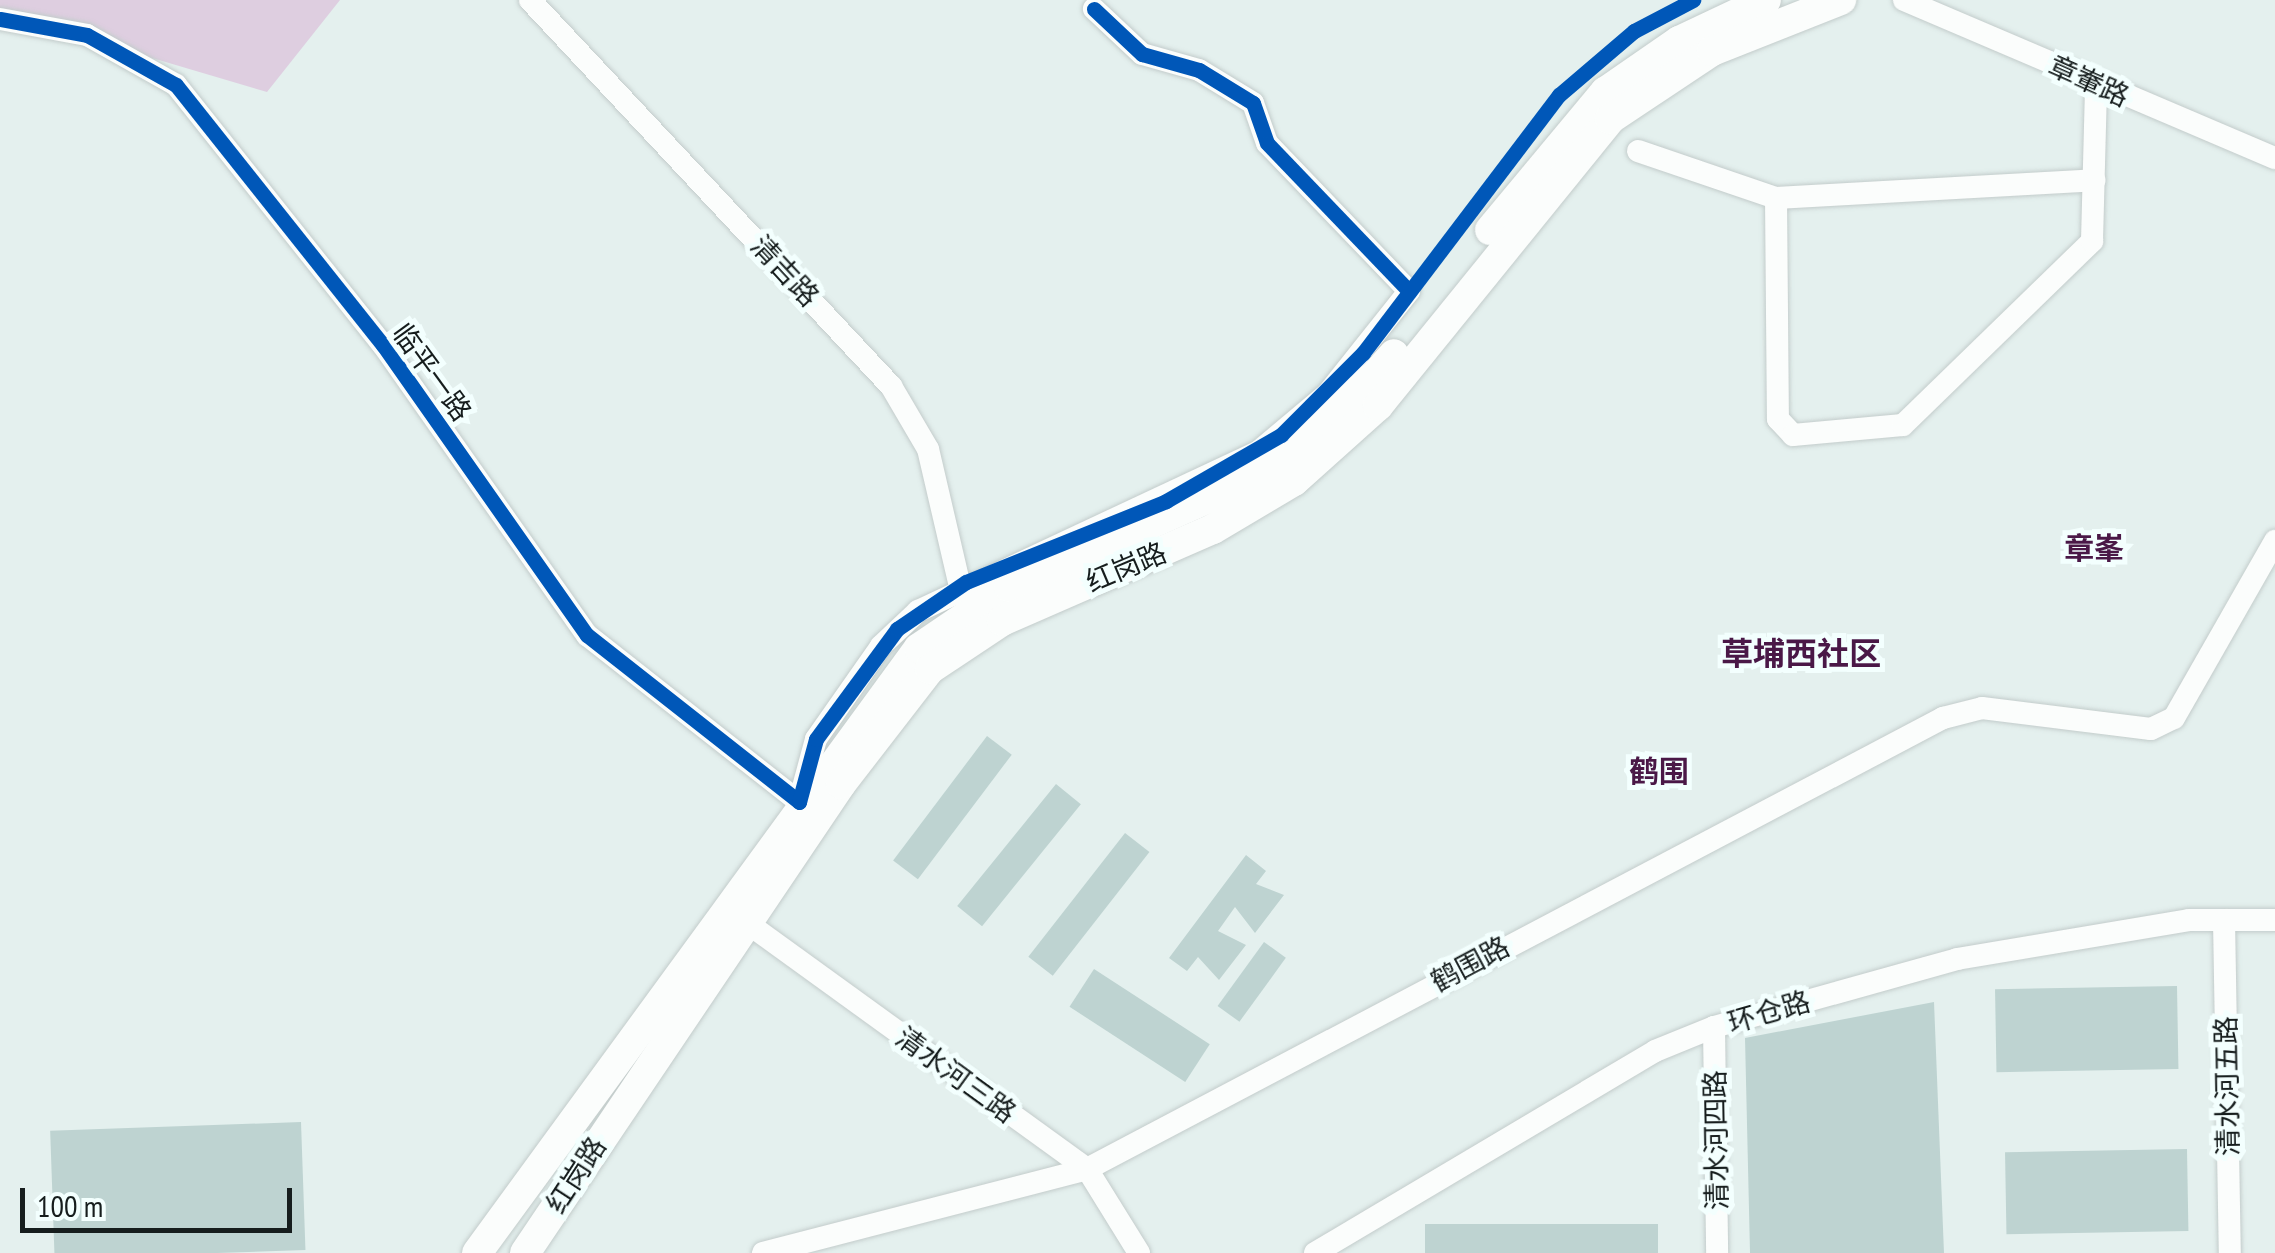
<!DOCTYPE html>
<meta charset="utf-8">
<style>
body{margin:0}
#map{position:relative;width:2275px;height:1253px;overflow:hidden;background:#e4f0ee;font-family:"PT Sans Narrow","Noto Sans SC",sans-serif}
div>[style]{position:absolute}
.green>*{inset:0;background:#decee0}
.building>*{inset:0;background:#bed3d1;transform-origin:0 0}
.roads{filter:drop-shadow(0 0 2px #c3cccb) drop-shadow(0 0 2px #c3cccb)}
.minor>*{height:22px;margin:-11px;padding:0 11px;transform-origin:11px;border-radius:11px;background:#fbfdfc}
.major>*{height:30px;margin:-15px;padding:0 15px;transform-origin:15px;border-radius:15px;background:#fbfdfc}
.cycleway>*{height:15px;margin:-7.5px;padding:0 7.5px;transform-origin:7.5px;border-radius:7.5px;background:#0057b8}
span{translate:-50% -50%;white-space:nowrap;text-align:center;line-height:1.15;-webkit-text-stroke:10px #f3fffe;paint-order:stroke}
.street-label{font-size:28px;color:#161d1d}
.neighbourhood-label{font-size:30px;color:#4a1847;font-weight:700}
.quarter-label{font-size:32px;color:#4a1847;font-weight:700}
.scale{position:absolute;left:20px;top:1188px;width:272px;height:45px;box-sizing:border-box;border:5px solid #161d1d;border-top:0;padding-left:12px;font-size:30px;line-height:35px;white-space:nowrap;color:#161d1d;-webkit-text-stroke:8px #f3fffe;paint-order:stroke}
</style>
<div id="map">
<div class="green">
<div style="clip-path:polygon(0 0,340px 0,267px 92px,0 13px)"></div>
</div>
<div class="building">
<div style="left:987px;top:736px;width:31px;height:156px;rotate:37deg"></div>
<div style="left:1056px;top:784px;width:32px;height:157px;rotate:39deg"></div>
<div style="left:1125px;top:833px;width:31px;height:157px;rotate:38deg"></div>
<div style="clip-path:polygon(1246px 855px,1266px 871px,1256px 884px,1284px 895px,1255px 933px,1235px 907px,1218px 931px,1246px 945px,1219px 980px,1198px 957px,1187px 971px,1169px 958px)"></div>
<div style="left:1264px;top:942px;width:27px;height:79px;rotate:36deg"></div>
<div style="left:1094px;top:969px;width:138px;height:45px;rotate:33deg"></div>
<div style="left:2177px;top:986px;width:83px;height:182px;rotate:89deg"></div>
<div style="clip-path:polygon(1934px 1002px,1944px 1253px,1750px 1253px,1745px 1038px)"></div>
<div style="left:301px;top:1122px;width:128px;height:251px;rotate:88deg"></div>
<div style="left:2187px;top:1149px;width:82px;height:182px;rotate:89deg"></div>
<div style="left:1425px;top:1224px;width:233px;height:29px"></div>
</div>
<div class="roads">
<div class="minor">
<div style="left:530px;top:0;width:529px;rotate:46.92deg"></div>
<div style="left:891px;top:386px;width:73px;rotate:59.6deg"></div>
<div style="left:928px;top:449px;width:142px;rotate:76.9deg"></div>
<div style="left:1904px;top:0;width:403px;rotate:23.1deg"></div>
<div style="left:0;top:19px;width:88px;rotate:10.4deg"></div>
<div style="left:87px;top:35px;width:102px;rotate:29.3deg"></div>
<div style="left:176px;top:85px;width:332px;rotate:51.5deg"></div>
<div style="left:383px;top:345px;width:355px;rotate:54.9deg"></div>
<div style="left:587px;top:635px;width:270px;rotate:38.2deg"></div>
<div style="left:799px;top:802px;width:65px;rotate:-74.9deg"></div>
<div style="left:816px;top:739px;width:113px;rotate:-55deg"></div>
<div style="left:881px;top:646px;width:51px;rotate:-43.4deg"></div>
<div style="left:918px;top:611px;width:377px;rotate:-25.1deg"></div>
<div style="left:1259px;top:451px;width:90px;rotate:-40deg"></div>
<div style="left:1328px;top:393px;width:130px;rotate:-51.5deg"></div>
<div style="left:1409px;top:291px;width:205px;rotate:-133.8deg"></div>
<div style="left:1267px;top:143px;width:42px;rotate:-109.3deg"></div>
<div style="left:1253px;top:103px;width:63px;rotate:-148.6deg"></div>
<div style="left:1199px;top:70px;width:59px;rotate:-164.3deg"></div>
<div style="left:1142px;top:54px;width:66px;rotate:-136.8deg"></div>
<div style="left:1638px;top:151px;width:146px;rotate:18.8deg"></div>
<div style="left:1776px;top:198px;width:319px;rotate:-3.2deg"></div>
<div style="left:1776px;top:198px;width:221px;rotate:89.5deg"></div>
<div style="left:1778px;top:419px;width:22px;rotate:47deg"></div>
<div style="left:1793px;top:435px;width:110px;rotate:-5.2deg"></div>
<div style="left:1903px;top:425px;width:264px;rotate:-44.2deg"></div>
<div style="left:2092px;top:241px;width:157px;rotate:-88.5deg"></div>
<div style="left:2224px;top:920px;width:333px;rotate:89deg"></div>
<div style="left:746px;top:922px;width:421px;rotate:35.9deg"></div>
<div style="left:1087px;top:1169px;width:99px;rotate:58.2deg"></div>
<div style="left:1714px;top:1027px;width:226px;rotate:89.2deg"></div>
<div style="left:763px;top:1253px;width:335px;rotate:-14.5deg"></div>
<div style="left:1087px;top:1169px;width:968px;rotate:-27.78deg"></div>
<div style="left:1943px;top:718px;width:40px;rotate:-14.4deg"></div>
<div style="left:1982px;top:708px;width:170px;rotate:7.1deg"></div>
<div style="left:2151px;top:729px;width:25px;rotate:-26deg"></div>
<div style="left:2174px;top:718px;width:204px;rotate:-60.3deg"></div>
<div style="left:1315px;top:1253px;width:395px;rotate:-30.7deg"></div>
<div style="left:1655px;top:1051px;width:64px;rotate:-22.1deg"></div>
<div style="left:1714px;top:1027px;width:252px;rotate:-15.6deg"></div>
<div style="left:1957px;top:959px;width:235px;rotate:-9.5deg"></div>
<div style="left:2189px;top:920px;width:86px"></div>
</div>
<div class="major">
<div style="left:1490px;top:230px;width:180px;rotate:-50.2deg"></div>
<div style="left:1605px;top:92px;width:90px;rotate:-34.6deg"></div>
<div style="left:1679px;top:41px;width:96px;rotate:-25.2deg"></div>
<div style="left:477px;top:1253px;width:749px;rotate:-53.85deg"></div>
<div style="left:919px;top:648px;width:109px;rotate:-34.1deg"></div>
<div style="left:1009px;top:587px;width:268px;rotate:-24deg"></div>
<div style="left:1254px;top:478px;width:109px;rotate:-36.8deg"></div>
<div style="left:1341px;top:413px;width:79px;rotate:-48.1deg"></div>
<div style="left:525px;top:1253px;width:566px;rotate:-56.03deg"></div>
<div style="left:841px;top:784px;width:145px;rotate:-52.3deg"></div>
<div style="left:930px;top:669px;width:87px;rotate:-33.7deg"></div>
<div style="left:1002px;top:621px;width:230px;rotate:-23.6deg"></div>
<div style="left:1213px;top:529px;width:94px;rotate:-30.7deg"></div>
<div style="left:1294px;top:481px;width:113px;rotate:-41.8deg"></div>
<div style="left:1378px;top:406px;width:369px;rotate:-51deg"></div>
<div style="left:1610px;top:119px;width:123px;rotate:-33.7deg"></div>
<div style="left:1712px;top:51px;width:139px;rotate:-21.6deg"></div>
</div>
</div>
<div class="cycleway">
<div style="left:1094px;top:9px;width:66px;rotate:43.2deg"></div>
<div style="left:1142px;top:54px;width:59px;rotate:15.7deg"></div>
<div style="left:1199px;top:70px;width:63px;rotate:31.4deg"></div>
<div style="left:1253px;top:103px;width:42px;rotate:70.7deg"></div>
<div style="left:1267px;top:143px;width:205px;rotate:46.2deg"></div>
<div style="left:0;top:19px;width:88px;rotate:10.4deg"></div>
<div style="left:87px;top:35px;width:102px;rotate:29.3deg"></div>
<div style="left:176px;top:85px;width:332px;rotate:51.5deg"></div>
<div style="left:383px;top:345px;width:355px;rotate:54.9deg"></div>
<div style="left:587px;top:635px;width:270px;rotate:38.2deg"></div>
<div style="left:799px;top:802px;width:65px;rotate:-74.9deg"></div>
<div style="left:816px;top:739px;width:137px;rotate:-53.6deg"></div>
<div style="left:897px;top:629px;width:83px;rotate:-34.3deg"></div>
<div style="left:966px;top:582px;width:216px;rotate:-22deg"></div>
<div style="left:1166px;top:501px;width:133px;rotate:-29.9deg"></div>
<div style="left:1281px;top:435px;width:116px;rotate:-45deg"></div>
<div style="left:1363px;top:353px;width:324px;rotate:-52.8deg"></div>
<div style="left:1559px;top:95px;width:99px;rotate:-40.5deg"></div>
<div style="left:1634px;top:31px;width:67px;rotate:-27.7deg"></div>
</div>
<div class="street-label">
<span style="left:2089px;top:81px;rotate:24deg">章輋路</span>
<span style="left:785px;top:271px;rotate:47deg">清吉路</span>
<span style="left:432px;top:372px;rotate:54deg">临平一路</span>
<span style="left:1126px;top:567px;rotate:-23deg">红岗路</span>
<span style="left:1470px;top:964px;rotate:-28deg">鹤围路</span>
<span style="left:1769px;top:1012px;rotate:-16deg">环仓路</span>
<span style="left:956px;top:1075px;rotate:36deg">清水河三路</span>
<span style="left:2227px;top:1086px;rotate:-91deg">清水河五路</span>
<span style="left:1716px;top:1140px;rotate:-91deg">清水河四路</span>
<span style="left:576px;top:1175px;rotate:-57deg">红岗路</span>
</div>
<div class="neighbourhood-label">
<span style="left:2094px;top:548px">章峯</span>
<span style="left:1659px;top:771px">鹤围</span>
</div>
<div class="quarter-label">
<span style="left:1801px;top:653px">草埔西社区</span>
</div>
<div class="scale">100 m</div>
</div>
